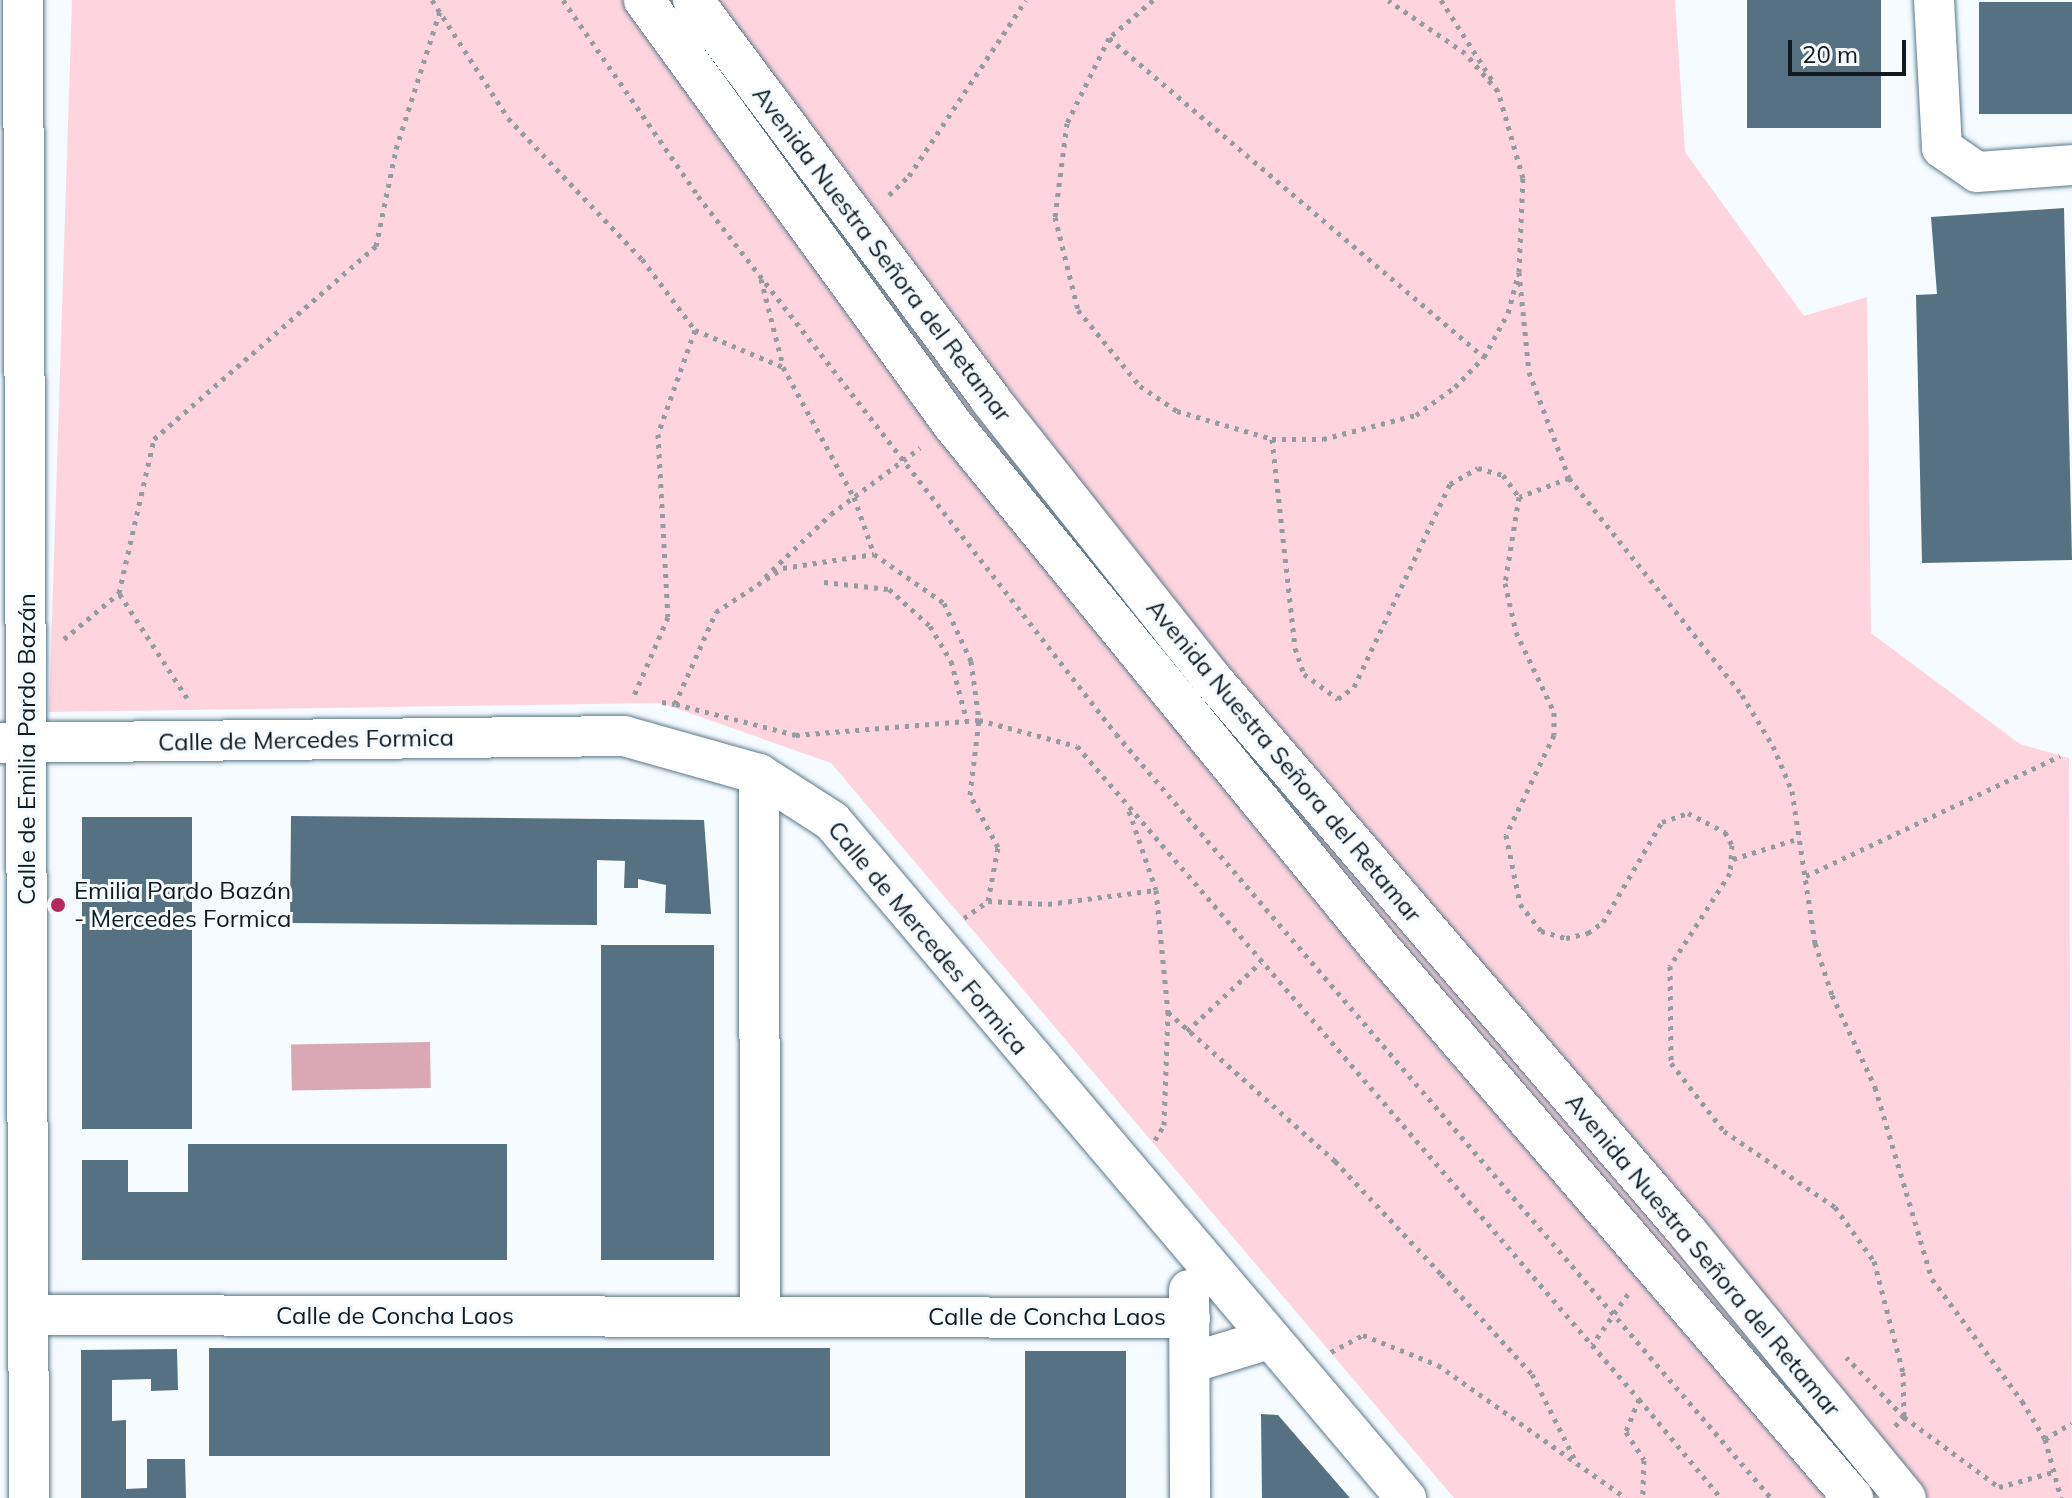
<!DOCTYPE html>
<meta charset="utf-8">
<style>
body{margin:0}
#map{position:relative;width:2072px;height:1498px;overflow:hidden;background:#f5fbff;font-family:Mulish,sans-serif}
div>[style]{position:absolute}
.green>*{inset:0;background:#fed5de}
.water>*{inset:0;background:#d9a8b4;transform-origin:0 0}
.building>*{inset:0;background:#567282;transform-origin:0 0}
.path>*{height:5px;margin-top:-2.5px;transform-origin:0;background:repeating-linear-gradient(90deg,#949ca1 0 4px,transparent 0 10px)}
.roads{filter:drop-shadow(0 0 2px #5b7888) drop-shadow(0 0 2px #5b7888)}
.minor>*{height:40px;margin:-20px;padding:0 20px;transform-origin:20px;border-radius:20px;background:#fff}
.dots>*{width:22px;height:22px;translate:-50% -50%;box-sizing:border-box;border:4px solid #f5fbff;border-radius:50%}
span{translate:-50% -50%;white-space:nowrap;text-align:center;line-height:1.15;-webkit-text-stroke:6px #f5fbff;paint-order:stroke}
.street-label{font-size:24px;color:#0f1b21}
.poi-label{font-size:24px;color:#0f1b21}
.left{translate:0 -50%;text-align:left}
.scale{position:absolute;left:1788px;top:40px;width:118px;height:36px;box-sizing:border-box;border:4px solid #0f1b21;border-top:0;padding-left:10px;font-size:24px;line-height:28px;white-space:nowrap;color:#0f1b21;-webkit-text-stroke:6px #f5fbff;paint-order:stroke}
</style>
<div id="map">
<div class="green">
<div style="clip-path:polygon(72px 0,1675px 0,1685px 152px,1804px 316px,1867px 297px,1871px 633px,2020px 744px,2069px 758px,2072px 1498px,1454px 1498px,831px 763px,661px 703px,49px 712px)"></div>
</div>
<div class="water">
<div style="left:430px;top:1042px;width:46px;height:139px;rotate:89deg"></div>
</div>
<div class="building">
<div style="left:1747px;top:0;width:134px;height:128px"></div>
<div style="left:2072px;top:2px;width:112px;height:93px;rotate:90deg"></div>
<div style="clip-path:polygon(2064px 208px,2072px 560px,1922px 563px,1916px 295px,1937px 294px,1931px 217px)"></div>
<div style="clip-path:polygon(291px 816px,704px 820px,711px 914px,665px 913px,666px 885px,638px 879px,638px 888px,624px 888px,625px 861px,597px 860px,597px 925px,290px 923px)"></div>
<div style="left:82px;top:817px;width:110px;height:312px"></div>
<div style="left:601px;top:945px;width:113px;height:315px"></div>
<div style="clip-path:polygon(188px 1144px,507px 1144px,507px 1260px,82px 1260px,82px 1160px,128px 1160px,128px 1192px,188px 1192px)"></div>
<div style="left:209px;top:1348px;width:621px;height:108px"></div>
<div style="clip-path:polygon(177px 1349px,178px 1390px,151px 1391px,151px 1379px,112px 1380px,112px 1421px,126px 1420px,126px 1489px,147px 1488px,147px 1459px,185px 1459px,186px 1498px,81px 1498px,81px 1350px)"></div>
<div style="left:1025px;top:1351px;width:101px;height:147px"></div>
<div style="clip-path:polygon(1261px 1414px,1278px 1415px,1350px 1498px,1262px 1498px)"></div>
</div>
<div class="path">
<div style="left:432px;top:0;width:140px;rotate:57.2deg"></div>
<div style="left:508px;top:118px;width:195px;rotate:46.5deg"></div>
<div style="left:642px;top:259px;width:89px;rotate:53.3deg"></div>
<div style="left:695px;top:330px;width:110px;rotate:109.6deg"></div>
<div style="left:658px;top:434px;width:183px;rotate:86.9deg"></div>
<div style="left:668px;top:617px;width:88px;rotate:113.4deg"></div>
<div style="left:563px;top:0;width:238px;rotate:55.4deg"></div>
<div style="left:698px;top:196px;width:681px;rotate:52.15deg"></div>
<div style="left:1116px;top:734px;width:1006px;rotate:49.39deg"></div>
<div style="left:1153px;top:0;width:58px;rotate:139.2deg"></div>
<div style="left:1109px;top:38px;width:95px;rotate:116.3deg"></div>
<div style="left:1067px;top:123px;width:95px;rotate:97.3deg"></div>
<div style="left:1055px;top:217px;width:96px;rotate:76.1deg"></div>
<div style="left:1078px;top:310px;width:98px;rotate:50.8deg"></div>
<div style="left:1140px;top:386px;width:45px;rotate:34deg"></div>
<div style="left:1177px;top:411px;width:99px;rotate:16.4deg"></div>
<div style="left:1272px;top:439px;width:51px"></div>
<div style="left:1323px;top:439px;width:96px;rotate:-14.5deg"></div>
<div style="left:1416px;top:415px;width:48px;rotate:-35.7deg"></div>
<div style="left:1455px;top:387px;width:42px;rotate:-46deg"></div>
<div style="left:1484px;top:357px;width:50px;rotate:-61.4deg"></div>
<div style="left:1508px;top:313px;width:42px;rotate:-75deg"></div>
<div style="left:1519px;top:272px;width:94px;rotate:-87.6deg"></div>
<div style="left:1523px;top:178px;width:91px;rotate:-106deg"></div>
<div style="left:1498px;top:91px;width:50px;rotate:-131deg"></div>
<div style="left:1465px;top:53px;width:93px;rotate:-145.5deg"></div>
<div style="left:1441px;top:0;width:95px;rotate:57.5deg"></div>
<div style="left:1109px;top:38px;width:492px;rotate:40.4deg"></div>
<div style="left:889px;top:195px;width:28px;rotate:-44deg"></div>
<div style="left:909px;top:176px;width:211px;rotate:-56.4deg"></div>
<div style="left:1519px;top:272px;width:100px;rotate:84.3deg"></div>
<div style="left:1529px;top:372px;width:113px;rotate:69.3deg"></div>
<div style="left:1569px;top:478px;width:278px;rotate:51.4deg"></div>
<div style="left:1742px;top:695px;width:60px;rotate:58.7deg"></div>
<div style="left:1773px;top:746px;width:49px;rotate:67.1deg"></div>
<div style="left:1792px;top:791px;width:154px;rotate:81.4deg"></div>
<div style="left:1815px;top:943px;width:55px;rotate:71.9deg"></div>
<div style="left:1832px;top:995px;width:102px;rotate:64.9deg"></div>
<div style="left:1875px;top:1087px;width:200px;rotate:73.5deg"></div>
<div style="left:1932px;top:1279px;width:152px;rotate:53.6deg"></div>
<div style="left:2022px;top:1401px;width:44px;rotate:58.8deg"></div>
<div style="left:2045px;top:1439px;width:61px;rotate:74.8deg"></div>
<div style="left:761px;top:279px;width:90px;rotate:75.8deg"></div>
<div style="left:695px;top:330px;width:95px;rotate:22.8deg"></div>
<div style="left:783px;top:367px;width:148px;rotate:61.4deg"></div>
<div style="left:854px;top:497px;width:60px;rotate:70.7deg"></div>
<div style="left:1272px;top:439px;width:210px;rotate:83.7deg"></div>
<div style="left:1295px;top:648px;width:28px;rotate:71deg"></div>
<div style="left:1304px;top:674px;width:42px;rotate:36.3deg"></div>
<div style="left:1338px;top:699px;width:20px;rotate:-37deg"></div>
<div style="left:1354px;top:687px;width:225px;rotate:-64.7deg"></div>
<div style="left:1450px;top:484px;width:32px;rotate:-30deg"></div>
<div style="left:1478px;top:468px;width:26px;rotate:16deg"></div>
<div style="left:1503px;top:475px;width:27px;rotate:54deg"></div>
<div style="left:1569px;top:478px;width:53px;rotate:159.2deg"></div>
<div style="left:1519px;top:497px;width:87px;rotate:99.2deg"></div>
<div style="left:1505px;top:583px;width:50px;rotate:77.3deg"></div>
<div style="left:1516px;top:632px;width:89px;rotate:64.6deg"></div>
<div style="left:1554px;top:712px;width:23px;rotate:90deg"></div>
<div style="left:1554px;top:735px;width:111px;rotate:115.6deg"></div>
<div style="left:1506px;top:835px;width:70px;rotate:78.5deg"></div>
<div style="left:1520px;top:904px;width:34px;rotate:52deg"></div>
<div style="left:1541px;top:931px;width:26px;rotate:16deg"></div>
<div style="left:1566px;top:938px;width:23px;rotate:-13deg"></div>
<div style="left:1588px;top:933px;width:19px;rotate:-36deg"></div>
<div style="left:1603px;top:922px;width:116px;rotate:-59.5deg"></div>
<div style="left:1662px;top:822px;width:28px;rotate:-19deg"></div>
<div style="left:1688px;top:813px;width:42px;rotate:27.2deg"></div>
<div style="left:1725px;top:832px;width:15px;rotate:62deg"></div>
<div style="left:1732px;top:845px;width:28px;rotate:94deg"></div>
<div style="left:1730px;top:873px;width:111px;rotate:122.8deg"></div>
<div style="left:1670px;top:966px;width:97px;rotate:89.4deg"></div>
<div style="left:1671px;top:1063px;width:86px;rotate:52.1deg"></div>
<div style="left:1724px;top:1131px;width:135px;rotate:34.4deg"></div>
<div style="left:1835px;top:1207px;width:67px;rotate:54.2deg"></div>
<div style="left:1874px;top:1261px;width:115px;rotate:75.4deg"></div>
<div style="left:1903px;top:1372px;width:45px;rotate:88.7deg"></div>
<div style="left:1904px;top:1417px;width:83px;rotate:-134deg"></div>
<div style="left:765px;top:577px;width:91px;rotate:-43.7deg"></div>
<div style="left:831px;top:514px;width:111px;rotate:-36.6deg"></div>
<div style="left:824px;top:582px;width:65px;rotate:6.1deg"></div>
<div style="left:889px;top:589px;width:55px;rotate:42.1deg"></div>
<div style="left:930px;top:626px;width:41px;rotate:59deg"></div>
<div style="left:951px;top:661px;width:62px;rotate:75.1deg"></div>
<div style="left:64px;top:639px;width:72px;rotate:-39.9deg"></div>
<div style="left:187px;top:698px;width:125px;rotate:-122.9deg"></div>
<div style="left:119px;top:593px;width:158px;rotate:-77.2deg"></div>
<div style="left:154px;top:439px;width:294px;rotate:-41deg"></div>
<div style="left:376px;top:246px;width:99px;rotate:-78.3deg"></div>
<div style="left:396px;top:149px;width:145px;rotate:-72.3deg"></div>
<div style="left:662px;top:702px;width:13px;rotate:9deg"></div>
<div style="left:675px;top:704px;width:101px;rotate:-66deg"></div>
<div style="left:716px;top:612px;width:80px;rotate:-33.3deg"></div>
<div style="left:783px;top:568px;width:92px;rotate:-8.7deg"></div>
<div style="left:874px;top:554px;width:85px;rotate:35deg"></div>
<div style="left:944px;top:603px;width:64px;rotate:65deg"></div>
<div style="left:971px;top:661px;width:60px;rotate:82.3deg"></div>
<div style="left:979px;top:720px;width:184px;rotate:175.3deg"></div>
<div style="left:796px;top:735px;width:125px;rotate:-165.6deg"></div>
<div style="left:1129px;top:811px;width:83px;rotate:71.1deg"></div>
<div style="left:1733px;top:859px;width:70px;rotate:-17.4deg"></div>
<div style="left:1806px;top:876px;width:281px;rotate:-25.3deg"></div>
<div style="left:988px;top:901px;width:55px;rotate:-79.5deg"></div>
<div style="left:998px;top:847px;width:59px;rotate:-118.3deg"></div>
<div style="left:970px;top:795px;width:76px;rotate:-83.2deg"></div>
<div style="left:979px;top:720px;width:101px;rotate:14.9deg"></div>
<div style="left:1077px;top:746px;width:790px;rotate:49.31deg"></div>
<div style="left:964px;top:918px;width:29px;rotate:-35deg"></div>
<div style="left:988px;top:901px;width:60px;rotate:2.9deg"></div>
<div style="left:1048px;top:904px;width:109px;rotate:-7.4deg"></div>
<div style="left:1156px;top:890px;width:123px;rotate:84.4deg"></div>
<div style="left:1168px;top:1012px;width:224px;rotate:41.7deg"></div>
<div style="left:1335px;top:1161px;width:155px;rotate:46.8deg"></div>
<div style="left:1441px;top:1274px;width:135px;rotate:47.7deg"></div>
<div style="left:1532px;top:1374px;width:98px;rotate:63.4deg"></div>
<div style="left:1187px;top:1031px;width:101px;rotate:-43deg"></div>
<div style="left:1155px;top:1140px;width:17px;rotate:-59deg"></div>
<div style="left:1164px;top:1125px;width:113px;rotate:-88deg"></div>
<div style="left:1628px;top:1294px;width:62px;rotate:125.2deg"></div>
<div style="left:1592px;top:1345px;width:72px;rotate:49deg"></div>
<div style="left:1639px;top:1399px;width:35px;rotate:112deg"></div>
<div style="left:1626px;top:1432px;width:33px;rotate:57deg"></div>
<div style="left:1644px;top:1460px;width:38px;rotate:92deg"></div>
<div style="left:1331px;top:1352px;width:36px;rotate:-28deg"></div>
<div style="left:1363px;top:1335px;width:81px;rotate:21.8deg"></div>
<div style="left:1438px;top:1365px;width:230px;rotate:35.3deg"></div>
<div style="left:1639px;top:1399px;width:129px;rotate:50.4deg"></div>
<div style="left:1895px;top:1426px;width:13px;rotate:-45deg"></div>
<div style="left:1904px;top:1417px;width:118px;rotate:36.4deg"></div>
<div style="left:1999px;top:1487px;width:56px;rotate:-15.5deg"></div>
<div style="left:2045px;top:1439px;width:31px;rotate:-31deg"></div>
</div>
<div class="roads">
<div class="minor">
<div style="left:23px;top:0;width:1498px;rotate:89.77deg"></div>
<div style="left:644px;top:0;width:525px;rotate:53.98deg"></div>
<div style="left:953px;top:425px;width:677px;rotate:50.76deg"></div>
<div style="left:1381px;top:949px;width:724px;rotate:49.31deg"></div>
<div style="left:693px;top:0;width:497px;rotate:53.3deg"></div>
<div style="left:990px;top:399px;width:357px;rotate:51.6deg"></div>
<div style="left:1212px;top:679px;width:730px;rotate:49.33deg"></div>
<div style="left:1688px;top:1233px;width:343px;rotate:50.6deg"></div>
<div style="left:1934px;top:0;width:148px;rotate:86.9deg"></div>
<div style="left:1942px;top:148px;width:42px;rotate:34.4deg"></div>
<div style="left:1977px;top:172px;width:95px;rotate:-4.2deg"></div>
<div style="left:0;top:743px;width:624px;rotate:-0.64deg"></div>
<div style="left:624px;top:736px;width:140px;rotate:15.7deg"></div>
<div style="left:759px;top:774px;width:87px;rotate:32.8deg"></div>
<div style="left:832px;top:821px;width:888px;rotate:49.71deg"></div>
<div style="left:759px;top:774px;width:543px;rotate:89.89deg"></div>
<div style="left:1189px;top:1290px;width:208px;rotate:89.7deg"></div>
<div style="left:30px;top:1315px;width:1160px;rotate:0.15deg"></div>
<div style="left:1190px;top:1363px;width:83px;rotate:-16.9deg"></div>
</div>
</div>
<div class="dots">
<div style="left:58px;top:905px;background:#b52960"></div>
</div>
<div class="street-label">
<span style="left:882px;top:254px;rotate:53deg">Avenida Nuestra Señora del Retamar</span>
<span style="left:306px;top:740px;rotate:-1deg">Calle de Mercedes Formica</span>
<span style="left:27px;top:749px;rotate:-90deg">Calle de Emilia Pardo Bazán</span>
<span style="left:1284px;top:761px;rotate:50deg">Avenida Nuestra Señora del Retamar</span>
<span style="left:928px;top:938px;rotate:50deg">Calle de Mercedes Formica</span>
<span style="left:1703px;top:1255px;rotate:50deg">Avenida Nuestra Señora del Retamar</span>
<span style="left:395px;top:1316px">Calle de Concha Laos</span>
<span style="left:1047px;top:1317px">Calle de Concha Laos</span>
</div>
<div class="poi-label">
<span class="left" style="left:74px;top:905px">Emilia Pardo Bazán<br>- Mercedes Formica</span>
</div>
<div class="scale">20 m</div>
</div>
